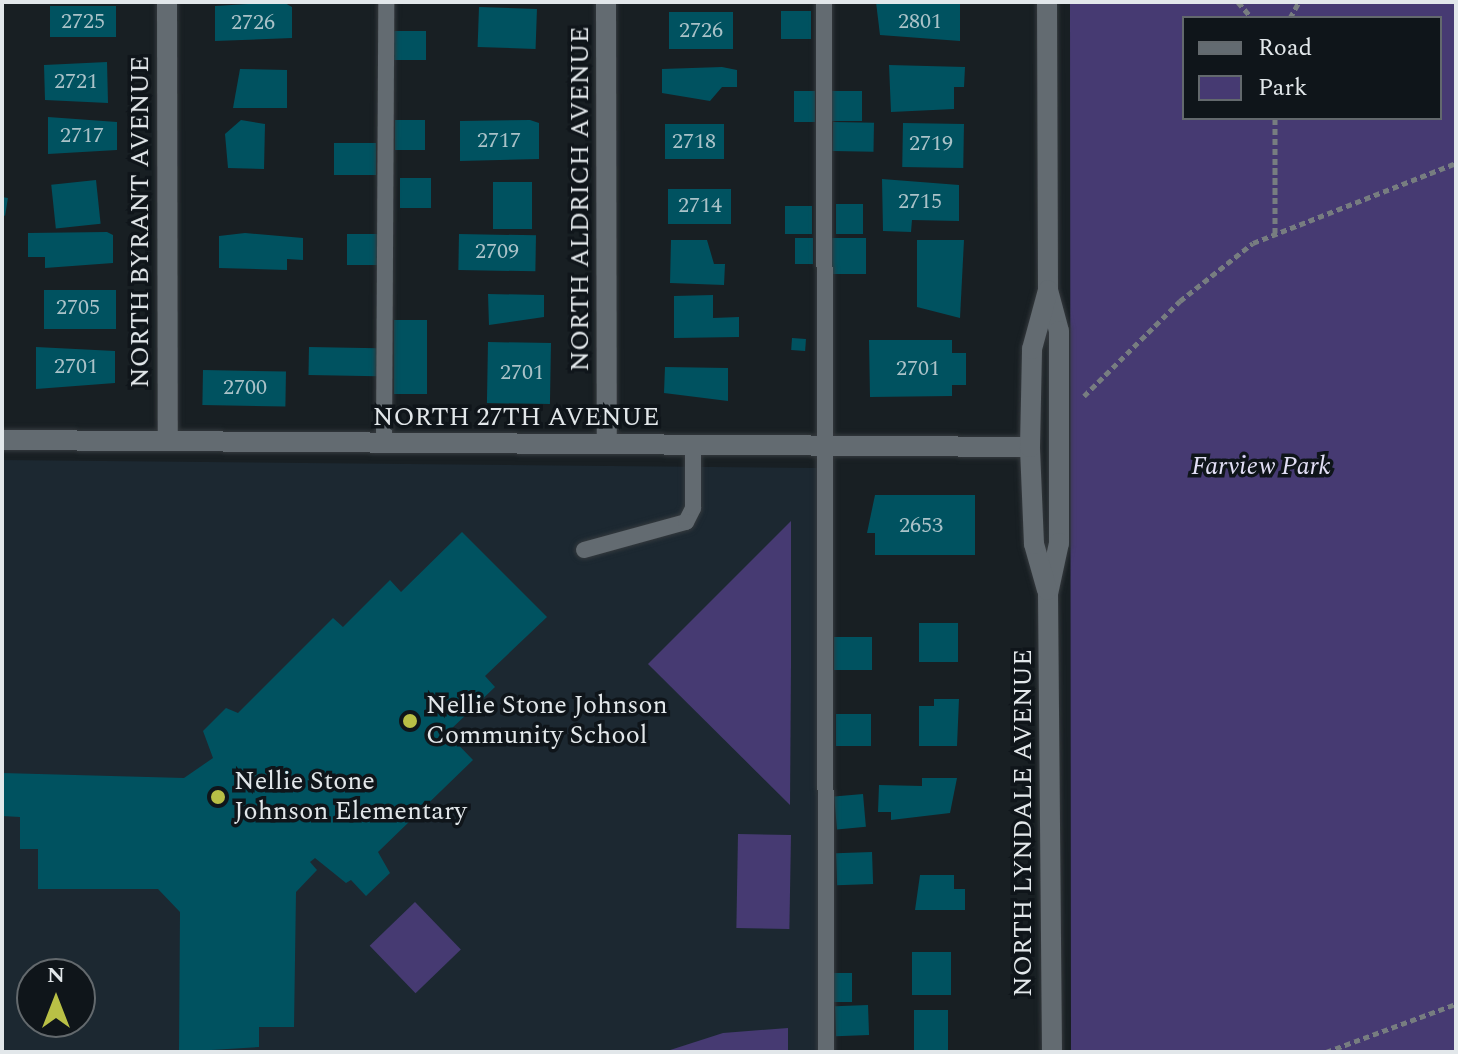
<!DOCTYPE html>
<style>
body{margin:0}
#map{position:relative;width:1458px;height:1054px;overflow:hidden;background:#181f23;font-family:Spectral,serif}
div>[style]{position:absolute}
.built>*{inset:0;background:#1c2831}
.green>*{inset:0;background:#463a72;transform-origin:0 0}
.building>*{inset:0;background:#005260;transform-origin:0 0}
.path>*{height:5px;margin-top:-2.5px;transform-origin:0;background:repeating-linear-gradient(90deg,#777d80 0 6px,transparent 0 10px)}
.roads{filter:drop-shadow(0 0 2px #353a3e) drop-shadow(0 0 2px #353a3e)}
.service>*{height:16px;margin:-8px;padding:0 8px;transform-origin:8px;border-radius:8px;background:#636b71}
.minor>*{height:20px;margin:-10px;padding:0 10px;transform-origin:10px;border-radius:10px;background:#636b71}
.tertiary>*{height:20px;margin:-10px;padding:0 10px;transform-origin:10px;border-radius:10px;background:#636b71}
.dots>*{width:22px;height:22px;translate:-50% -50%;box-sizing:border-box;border:4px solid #0f151a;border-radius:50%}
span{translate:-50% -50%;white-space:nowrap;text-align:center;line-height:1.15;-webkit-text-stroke:7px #0f151a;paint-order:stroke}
.number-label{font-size:22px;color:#aac2c8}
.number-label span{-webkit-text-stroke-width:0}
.street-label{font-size:26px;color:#e2e7ea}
.park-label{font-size:26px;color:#e2dff5;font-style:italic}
.poi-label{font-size:26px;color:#e2e7ea}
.left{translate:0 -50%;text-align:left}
.frame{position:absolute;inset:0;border:4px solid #e2e7ea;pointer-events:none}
.legend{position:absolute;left:1182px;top:16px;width:260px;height:104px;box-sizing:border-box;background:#0f151a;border:2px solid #63696d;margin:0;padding:10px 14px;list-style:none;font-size:24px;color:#e2e7ea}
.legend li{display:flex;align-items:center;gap:16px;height:40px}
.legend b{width:40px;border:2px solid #63696d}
.north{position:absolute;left:16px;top:958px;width:80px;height:80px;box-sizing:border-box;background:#0f151a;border:2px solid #63696d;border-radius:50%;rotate:0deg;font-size:22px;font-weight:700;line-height:32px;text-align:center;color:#e2e7ea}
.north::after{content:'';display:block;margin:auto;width:28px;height:36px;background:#b9c046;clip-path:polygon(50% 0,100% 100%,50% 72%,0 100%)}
</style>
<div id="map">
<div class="built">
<div style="clip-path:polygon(evenodd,2px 460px,819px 468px,819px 1052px,2px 1052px,2px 460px,32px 974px,80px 974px,80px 1022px,32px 1022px,32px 974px)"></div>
</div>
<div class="green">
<div style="clip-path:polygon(evenodd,1070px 2px,1456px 2px,1456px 1052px,1071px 1052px,1070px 2px,1184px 18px,1440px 18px,1440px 118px,1184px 118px,1184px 18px)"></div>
<div style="clip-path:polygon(791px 521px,791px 664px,790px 805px,648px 664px)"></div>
<div style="left:738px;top:834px;width:53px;height:94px;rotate:1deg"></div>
<div style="left:415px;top:902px;width:66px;height:63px;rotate:46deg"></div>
<div style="clip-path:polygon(788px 1028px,788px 1052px,664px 1052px,723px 1033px)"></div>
</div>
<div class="building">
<div style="clip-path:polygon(283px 2px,292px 7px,292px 38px,215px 41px,215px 6px)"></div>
<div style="clip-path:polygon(876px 2px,960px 2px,960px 41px,880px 35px)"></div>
<div style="left:116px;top:6px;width:31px;height:66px;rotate:90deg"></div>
<div style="left:479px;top:7px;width:58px;height:40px;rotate:2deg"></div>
<div style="left:781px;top:11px;width:30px;height:28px"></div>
<div style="left:669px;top:12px;width:64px;height:37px"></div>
<div style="left:394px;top:31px;width:32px;height:29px"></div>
<div style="clip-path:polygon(107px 62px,108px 103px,45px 100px,44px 65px)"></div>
<div style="clip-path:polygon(889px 65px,965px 67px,964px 87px,954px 87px,954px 109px,891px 112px)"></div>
<div style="clip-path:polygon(722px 67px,737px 70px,737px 87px,722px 87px,710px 101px,662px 93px,662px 69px)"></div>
<div style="clip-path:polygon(240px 69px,287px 70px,287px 108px,233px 108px)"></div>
<div style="left:794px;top:91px;width:21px;height:31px"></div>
<div style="left:832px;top:91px;width:30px;height:30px"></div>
<div style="clip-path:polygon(48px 117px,117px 122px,117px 150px,48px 154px)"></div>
<div style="clip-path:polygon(241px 120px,265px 124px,264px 169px,228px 168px,225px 134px)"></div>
<div style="left:395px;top:120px;width:30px;height:30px"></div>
<div style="clip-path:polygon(530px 120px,539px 123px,539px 159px,460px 161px,460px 121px)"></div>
<div style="left:833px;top:122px;width:41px;height:29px;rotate:1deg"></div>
<div style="left:903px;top:123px;width:61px;height:44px;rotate:1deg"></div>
<div style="left:665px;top:124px;width:59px;height:35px"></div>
<div style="left:334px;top:143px;width:42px;height:32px"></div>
<div style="left:400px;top:178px;width:31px;height:30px"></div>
<div style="clip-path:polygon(882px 179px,959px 185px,959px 221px,912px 220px,911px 232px,883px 231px)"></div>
<div style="left:96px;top:180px;width:44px;height:45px;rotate:84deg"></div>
<div style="left:493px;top:182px;width:39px;height:47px"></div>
<div style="left:668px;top:189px;width:63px;height:35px"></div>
<div style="left:2px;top:197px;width:6px;height:18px;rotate:9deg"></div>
<div style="left:836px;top:204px;width:27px;height:30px"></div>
<div style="left:785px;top:206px;width:27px;height:28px"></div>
<div style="clip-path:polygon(28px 233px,107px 232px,113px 235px,113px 263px,45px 268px,45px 257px,28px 257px)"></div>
<div style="clip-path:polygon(245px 233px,303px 238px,303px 260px,287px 259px,287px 270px,219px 268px,219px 236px)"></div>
<div style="left:347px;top:234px;width:30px;height:31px"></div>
<div style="left:459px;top:234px;width:77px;height:36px;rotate:1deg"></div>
<div style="left:795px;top:238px;width:18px;height:26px"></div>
<div style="left:832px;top:238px;width:34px;height:36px"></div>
<div style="clip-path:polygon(671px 240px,707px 240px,714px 264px,725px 264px,724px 285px,670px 283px)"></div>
<div style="clip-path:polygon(917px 240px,964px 240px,960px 318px,917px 307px)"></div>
<div style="left:44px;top:290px;width:72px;height:39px"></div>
<div style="clip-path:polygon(488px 294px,544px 295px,544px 317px,489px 325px)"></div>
<div style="clip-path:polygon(713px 295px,713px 318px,739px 317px,739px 337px,674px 338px,674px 296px)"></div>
<div style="left:394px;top:320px;width:33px;height:74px"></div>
<div style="left:792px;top:338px;width:14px;height:12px;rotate:4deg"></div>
<div style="clip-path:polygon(869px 340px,952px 340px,952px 353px,966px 353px,966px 385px,952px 385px,952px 396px,870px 397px)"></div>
<div style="left:488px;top:342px;width:63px;height:61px;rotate:1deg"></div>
<div style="clip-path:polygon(36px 347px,115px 351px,115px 383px,36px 389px)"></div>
<div style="left:309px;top:347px;width:69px;height:28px;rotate:1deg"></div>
<div style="clip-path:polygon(665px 367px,728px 368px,728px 401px,664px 393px)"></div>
<div style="left:203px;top:370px;width:83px;height:35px;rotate:1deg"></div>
<div style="clip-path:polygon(875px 495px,975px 495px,975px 555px,875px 555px,875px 533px,867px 533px)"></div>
<div style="clip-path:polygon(462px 532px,547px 617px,485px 676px,495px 687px,447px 733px,473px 760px,378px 852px,390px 873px,366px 896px,351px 880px,346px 883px,315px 858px,310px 862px,317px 870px,296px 892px,294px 1027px,259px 1027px,259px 1047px,179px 1052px,180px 912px,158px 889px,38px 889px,38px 849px,20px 849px,20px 817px,2px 816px,2px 773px,184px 778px,213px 758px,203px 731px,226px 708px,238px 713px,333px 618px,343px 627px,390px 580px,401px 592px)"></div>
<div style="left:919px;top:623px;width:39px;height:39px"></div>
<div style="left:834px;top:637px;width:38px;height:33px"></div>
<div style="clip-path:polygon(934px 699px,959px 699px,957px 746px,919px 746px,919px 706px,934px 706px)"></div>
<div style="left:836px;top:714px;width:35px;height:32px"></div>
<div style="clip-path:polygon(922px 778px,957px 778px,950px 813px,891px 820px,891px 812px,878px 812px,879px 785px,922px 786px)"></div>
<div style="left:863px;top:794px;width:33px;height:29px;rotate:85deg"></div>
<div style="left:872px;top:852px;width:32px;height:36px;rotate:88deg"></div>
<div style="clip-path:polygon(920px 875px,954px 875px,954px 889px,965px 889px,965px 910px,915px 910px)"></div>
<div style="left:912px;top:952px;width:39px;height:43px"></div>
<div style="left:834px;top:973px;width:18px;height:29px"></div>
<div style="left:868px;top:1005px;width:30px;height:33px;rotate:88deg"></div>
<div style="left:914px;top:1010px;width:34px;height:42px"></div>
</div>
<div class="path">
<div style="left:1238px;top:2px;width:21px;rotate:49deg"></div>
<div style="left:1290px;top:18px;width:18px;rotate:-61deg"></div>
<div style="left:1275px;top:118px;width:115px;rotate:90deg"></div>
<div style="left:1084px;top:396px;width:135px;rotate:-44.7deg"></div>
<div style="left:1180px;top:301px;width:93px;rotate:-38.5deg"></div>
<div style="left:1253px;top:243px;width:218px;rotate:-21.5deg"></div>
<div style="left:1326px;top:1052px;width:139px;rotate:-20.3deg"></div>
</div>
<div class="roads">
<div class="service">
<div style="left:824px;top:2px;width:1050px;rotate:89.89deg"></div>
<div style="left:384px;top:443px;width:441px;rotate:-89.7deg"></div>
<div style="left:584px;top:550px;width:106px;rotate:-15.4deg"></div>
<div style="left:686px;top:522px;width:16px;rotate:-63deg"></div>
<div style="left:693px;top:508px;width:63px;rotate:-90deg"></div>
</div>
<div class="minor">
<div style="left:167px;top:2px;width:439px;rotate:89.9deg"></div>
<div style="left:606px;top:2px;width:442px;rotate:89.9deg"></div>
<div style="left:2px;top:440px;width:1028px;rotate:0.39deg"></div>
</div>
<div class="tertiary">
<div style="left:1047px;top:2px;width:288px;rotate:89.8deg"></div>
<div style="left:1048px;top:290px;width:42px;rotate:75deg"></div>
<div style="left:1059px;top:331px;width:212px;rotate:90deg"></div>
<div style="left:1059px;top:543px;width:52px;rotate:102.2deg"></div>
<div style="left:1048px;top:594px;width:458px;rotate:89.5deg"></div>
<div style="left:1047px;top:590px;width:48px;rotate:-105.8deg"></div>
<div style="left:1034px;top:544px;width:97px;rotate:-92.4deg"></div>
<div style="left:1030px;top:447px;width:98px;rotate:-88.8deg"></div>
<div style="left:1032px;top:349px;width:61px;rotate:-74.8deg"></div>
</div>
</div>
<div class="dots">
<div style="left:410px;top:721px;background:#b9c046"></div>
<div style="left:218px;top:797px;background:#b9c046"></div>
</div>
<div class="number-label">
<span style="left:83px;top:22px">2725</span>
<span style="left:920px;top:22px">2801</span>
<span style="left:253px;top:23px">2726</span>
<span style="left:701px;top:31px">2726</span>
<span style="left:76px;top:82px">2721</span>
<span style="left:82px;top:136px">2717</span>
<span style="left:499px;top:141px">2717</span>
<span style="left:694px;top:142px">2718</span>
<span style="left:931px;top:144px">2719</span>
<span style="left:920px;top:202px">2715</span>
<span style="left:700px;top:206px">2714</span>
<span style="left:497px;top:252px">2709</span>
<span style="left:78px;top:308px">2705</span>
<span style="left:76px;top:367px">2701</span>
<span style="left:918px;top:369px">2701</span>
<span style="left:522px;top:373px">2701</span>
<span style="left:245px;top:388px">2700</span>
<span style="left:921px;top:526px">2653</span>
</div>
<div class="street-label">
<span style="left:581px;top:199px;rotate:-90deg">NORTH ALDRICH AVENUE</span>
<span style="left:141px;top:222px;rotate:-90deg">NORTH BYRANT AVENUE</span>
<span style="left:516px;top:418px">NORTH 27TH AVENUE</span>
<span style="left:1024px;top:823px;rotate:-90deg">NORTH LYNDALE AVENUE</span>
</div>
<div class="park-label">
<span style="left:1261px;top:467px">Farview Park</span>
</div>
<div class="poi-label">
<span class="left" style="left:426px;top:721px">Nellie Stone Johnson<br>Community School</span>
<span class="left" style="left:234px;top:797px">Nellie Stone<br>Johnson Elementary</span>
</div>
<div class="frame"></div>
<ul class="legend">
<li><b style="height:10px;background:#636b71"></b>Road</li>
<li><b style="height:22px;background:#463a72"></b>Park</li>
</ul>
<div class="north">N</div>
</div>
